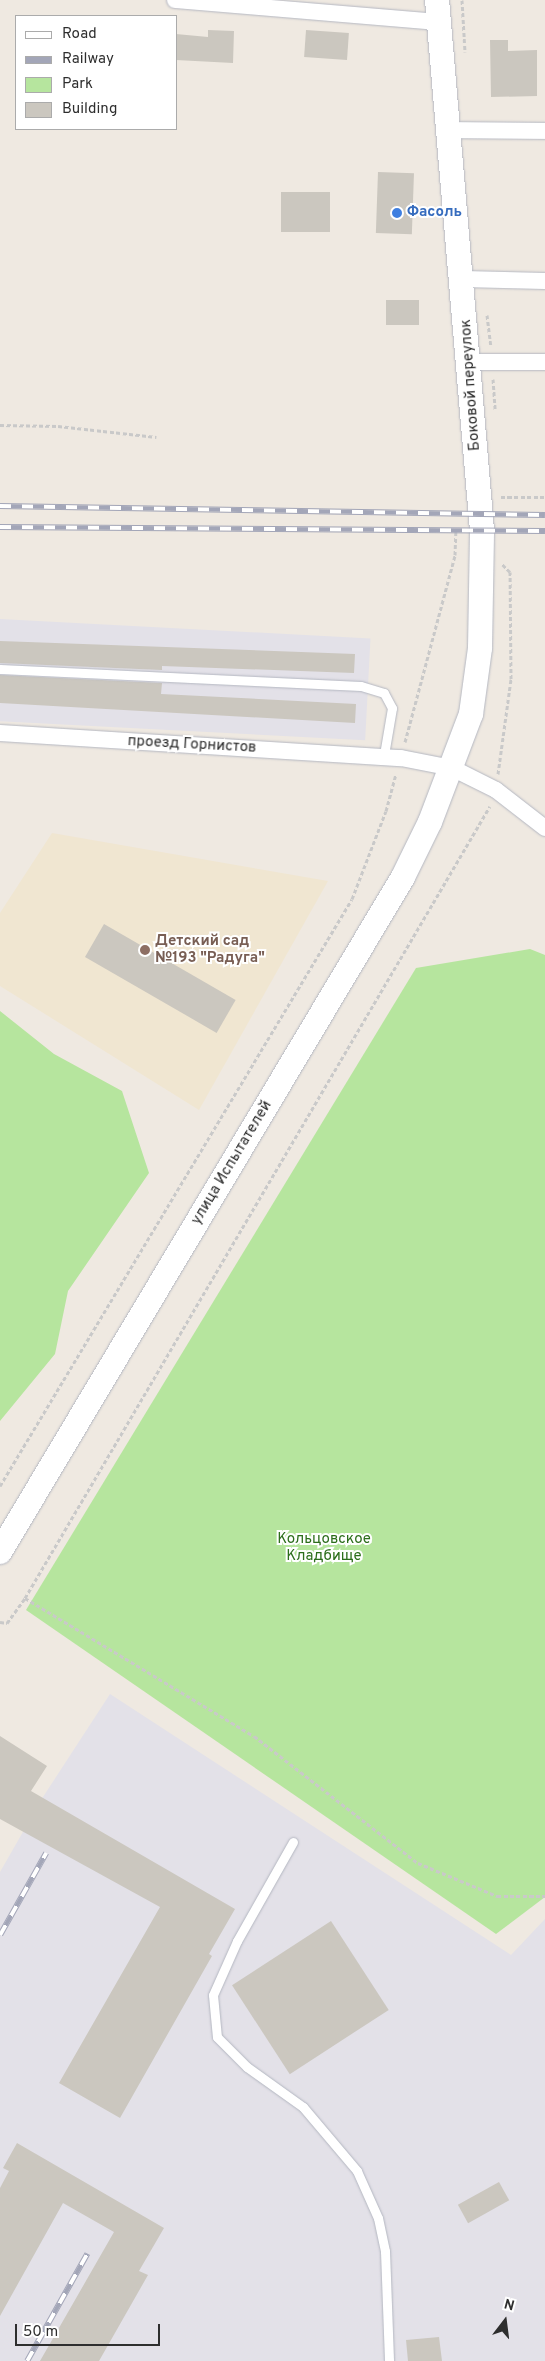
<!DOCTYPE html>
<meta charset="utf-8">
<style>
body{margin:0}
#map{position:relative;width:545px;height:2361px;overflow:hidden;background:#efe9e1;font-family:Overpass,sans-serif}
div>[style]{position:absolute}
.industrial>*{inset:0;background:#e3e1e8;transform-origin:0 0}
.education>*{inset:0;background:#f0e6d1}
.green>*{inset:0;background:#b6e59e}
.building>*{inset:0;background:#cbc7bf;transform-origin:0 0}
.path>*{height:3px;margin-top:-1.5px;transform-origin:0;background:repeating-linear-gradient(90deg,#c9c9c9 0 4px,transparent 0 6.5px)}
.roads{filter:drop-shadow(0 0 1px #b4b7c1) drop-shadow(0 0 1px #b4b7c1)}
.lane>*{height:9px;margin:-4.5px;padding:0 4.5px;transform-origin:4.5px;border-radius:4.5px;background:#fff}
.street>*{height:16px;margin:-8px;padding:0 8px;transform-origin:8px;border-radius:8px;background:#fff}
.secondary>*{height:24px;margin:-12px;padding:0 12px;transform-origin:12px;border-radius:12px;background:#fff}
.rail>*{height:5.5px;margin-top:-2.75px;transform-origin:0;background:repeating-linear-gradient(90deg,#fff 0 11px,#a3a6b8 0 22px);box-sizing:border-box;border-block:1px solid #a3a6b8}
.dots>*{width:14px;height:14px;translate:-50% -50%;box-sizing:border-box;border:2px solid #fff;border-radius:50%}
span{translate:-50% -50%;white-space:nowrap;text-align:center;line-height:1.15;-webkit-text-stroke:4px #fff;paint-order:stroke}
.shop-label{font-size:15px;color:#366cbe;font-weight:700}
.left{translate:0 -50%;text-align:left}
.street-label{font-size:15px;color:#2e2e2e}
.education-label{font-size:15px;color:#785e54;font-weight:700}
.park-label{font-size:15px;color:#2c6e1b}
.legend{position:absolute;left:15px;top:15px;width:162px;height:115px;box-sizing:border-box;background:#fff;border:1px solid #ababab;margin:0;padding:6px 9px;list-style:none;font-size:15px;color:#2e2e2e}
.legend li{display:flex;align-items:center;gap:10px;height:25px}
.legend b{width:25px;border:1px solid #ababab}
.north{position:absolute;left:480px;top:2296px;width:50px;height:50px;-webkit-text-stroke:4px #fff;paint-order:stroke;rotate:15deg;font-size:14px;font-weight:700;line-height:20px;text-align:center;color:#2e2e2e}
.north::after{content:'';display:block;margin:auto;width:18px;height:22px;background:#2e2e2e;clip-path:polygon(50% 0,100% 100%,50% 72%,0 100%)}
.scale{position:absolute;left:15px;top:2324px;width:145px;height:22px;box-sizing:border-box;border:2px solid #2e2e2e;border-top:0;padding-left:6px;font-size:15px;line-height:18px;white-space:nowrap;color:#2e2e2e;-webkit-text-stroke:4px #fff;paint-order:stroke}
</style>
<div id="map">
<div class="industrial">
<div style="left:0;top:619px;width:371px;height:102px;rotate:3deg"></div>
<div style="clip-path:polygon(110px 1694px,511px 1955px,545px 1919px,545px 2361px,0 2361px,0 1872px,43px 1797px)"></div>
</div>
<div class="education">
<div style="clip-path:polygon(52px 833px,328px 881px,199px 1110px,0 986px,0 913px)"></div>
</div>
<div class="green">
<div style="clip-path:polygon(530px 949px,545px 955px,545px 1897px,496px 1934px,26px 1610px,416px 968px)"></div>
<div style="clip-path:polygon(0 1011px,54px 1054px,122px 1091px,149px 1173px,68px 1291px,55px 1354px,0 1421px)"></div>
</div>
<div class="building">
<div style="clip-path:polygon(208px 30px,234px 31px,233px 63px,176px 60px,176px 34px,208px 37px)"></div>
<div style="left:306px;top:30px;width:43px;height:27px;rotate:4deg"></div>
<div style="clip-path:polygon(490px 40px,508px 40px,508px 51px,537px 50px,537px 96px,491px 97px)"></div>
<div style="left:378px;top:172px;width:36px;height:61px;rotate:2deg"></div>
<div style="left:281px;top:192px;width:49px;height:40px"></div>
<div style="left:386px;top:300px;width:33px;height:25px"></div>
<div style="clip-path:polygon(0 641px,355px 654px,354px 673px,162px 666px,162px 670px,0 663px)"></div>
<div style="clip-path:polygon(0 675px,162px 683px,161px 694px,356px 704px,355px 723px,0 703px)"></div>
<div style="left:104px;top:924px;width:152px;height:38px;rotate:30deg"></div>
<div style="clip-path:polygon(0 1736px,47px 1766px,31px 1791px,235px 1909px,209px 1954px,212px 1956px,120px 2118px,59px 2083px,160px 1907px,0 1819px)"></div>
<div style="left:331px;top:1921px;width:106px;height:118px;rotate:57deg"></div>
<div style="clip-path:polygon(17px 2143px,164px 2228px,139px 2271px,148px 2275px,99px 2361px,40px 2361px,114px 2232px,63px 2203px,0 2316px,0 2188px,9px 2171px,3px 2168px)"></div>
<div style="left:499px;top:2182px;width:21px;height:47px;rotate:61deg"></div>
<div style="clip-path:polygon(439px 2337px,442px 2361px,408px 2361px,406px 2340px)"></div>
</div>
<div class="path">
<div style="left:462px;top:0;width:52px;rotate:86.7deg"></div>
<div style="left:487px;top:315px;width:31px;rotate:83deg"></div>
<div style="left:493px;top:379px;width:31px;rotate:86deg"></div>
<div style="left:0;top:425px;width:58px;rotate:1deg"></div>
<div style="left:58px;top:426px;width:99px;rotate:6.4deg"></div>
<div style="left:501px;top:497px;width:44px"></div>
<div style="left:405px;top:742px;width:194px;rotate:-75deg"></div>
<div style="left:455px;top:555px;width:26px;rotate:-88deg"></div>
<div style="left:498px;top:774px;width:96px;rotate:-82.2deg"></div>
<div style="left:511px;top:679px;width:107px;rotate:-90.5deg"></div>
<div style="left:510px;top:572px;width:11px;rotate:-135deg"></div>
<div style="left:0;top:1486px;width:684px;rotate:-59.05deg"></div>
<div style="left:352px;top:899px;width:94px;rotate:-68.9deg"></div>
<div style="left:386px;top:811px;width:38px;rotate:-75deg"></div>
<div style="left:25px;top:1598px;width:918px;rotate:-59.58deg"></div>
<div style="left:0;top:1622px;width:7px;rotate:8deg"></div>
<div style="left:7px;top:1623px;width:31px;rotate:-54deg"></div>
<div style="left:25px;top:1598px;width:267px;rotate:31.1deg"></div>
<div style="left:254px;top:1736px;width:207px;rotate:37.8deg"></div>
<div style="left:418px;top:1863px;width:86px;rotate:22.7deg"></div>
<div style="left:497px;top:1896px;width:48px"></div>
</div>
<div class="roads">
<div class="lane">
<div style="left:0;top:669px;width:361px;rotate:2.7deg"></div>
<div style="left:361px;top:686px;width:24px;rotate:17deg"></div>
<div style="left:384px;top:693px;width:17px;rotate:62deg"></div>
<div style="left:392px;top:708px;width:48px;rotate:99.7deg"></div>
<div style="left:293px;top:1842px;width:114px;rotate:119.5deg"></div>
<div style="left:237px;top:1941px;width:59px;rotate:114deg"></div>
<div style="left:213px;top:1995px;width:42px;rotate:84.6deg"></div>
<div style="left:217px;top:2037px;width:42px;rotate:45deg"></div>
<div style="left:247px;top:2067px;width:69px;rotate:35.5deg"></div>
<div style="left:303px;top:2107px;width:84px;rotate:49.8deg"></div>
<div style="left:357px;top:2171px;width:51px;rotate:65.9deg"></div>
<div style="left:378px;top:2218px;width:34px;rotate:78deg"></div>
<div style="left:385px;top:2251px;width:110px;rotate:87.9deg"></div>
</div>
<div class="street">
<div style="left:175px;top:0;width:265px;rotate:4.8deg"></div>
<div style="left:448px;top:130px;width:97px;rotate:0.6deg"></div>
<div style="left:463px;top:279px;width:82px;rotate:1.4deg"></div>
<div style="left:468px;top:362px;width:77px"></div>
<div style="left:0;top:733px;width:402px;rotate:3.6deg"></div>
<div style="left:401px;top:758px;width:52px;rotate:11.1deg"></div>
<div style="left:452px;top:768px;width:49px;rotate:26.6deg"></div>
<div style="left:496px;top:790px;width:62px;rotate:37.8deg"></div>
</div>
<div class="secondary">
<div style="left:0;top:1552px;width:786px;rotate:-59.16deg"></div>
<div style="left:403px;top:877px;width:61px;rotate:-63.9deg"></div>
<div style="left:430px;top:822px;width:116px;rotate:-69.2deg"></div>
<div style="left:471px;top:714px;width:67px;rotate:-82.2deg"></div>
<div style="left:480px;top:648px;width:118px;rotate:-89deg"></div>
<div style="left:482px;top:530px;width:532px;rotate:-94.85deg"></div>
</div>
</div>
<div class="rail">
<div style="left:0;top:506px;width:545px;rotate:0.95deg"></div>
<div style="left:0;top:527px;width:545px;rotate:0.42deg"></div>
<div style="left:0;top:1935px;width:94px;rotate:-60.7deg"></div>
<div style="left:27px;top:2361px;width:123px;rotate:-60.7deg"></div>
</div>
<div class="dots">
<div style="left:397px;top:213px;background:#3f7fe0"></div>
<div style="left:145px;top:950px;background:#8d6e63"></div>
</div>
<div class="shop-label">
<span class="left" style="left:407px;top:213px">Фасоль</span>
</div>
<div class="street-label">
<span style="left:471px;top:385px;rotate:-94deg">Боковой переулок</span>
<span style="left:192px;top:745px;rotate:3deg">проезд Горнистов</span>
<span style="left:232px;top:1163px;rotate:-59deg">улица Испытателей</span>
</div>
<div class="education-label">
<span class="left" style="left:155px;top:950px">Детский сад<br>№193 "Радуга"</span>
</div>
<div class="park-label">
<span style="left:324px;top:1548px">Кольцовское<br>Кладбище</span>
</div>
<ul class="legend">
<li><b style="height:6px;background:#fff"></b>Road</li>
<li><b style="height:6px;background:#a3a6b8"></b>Railway</li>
<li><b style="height:14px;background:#b6e59e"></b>Park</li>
<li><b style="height:14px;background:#cbc7bf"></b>Building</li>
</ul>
<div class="north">N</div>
<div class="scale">50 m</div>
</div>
